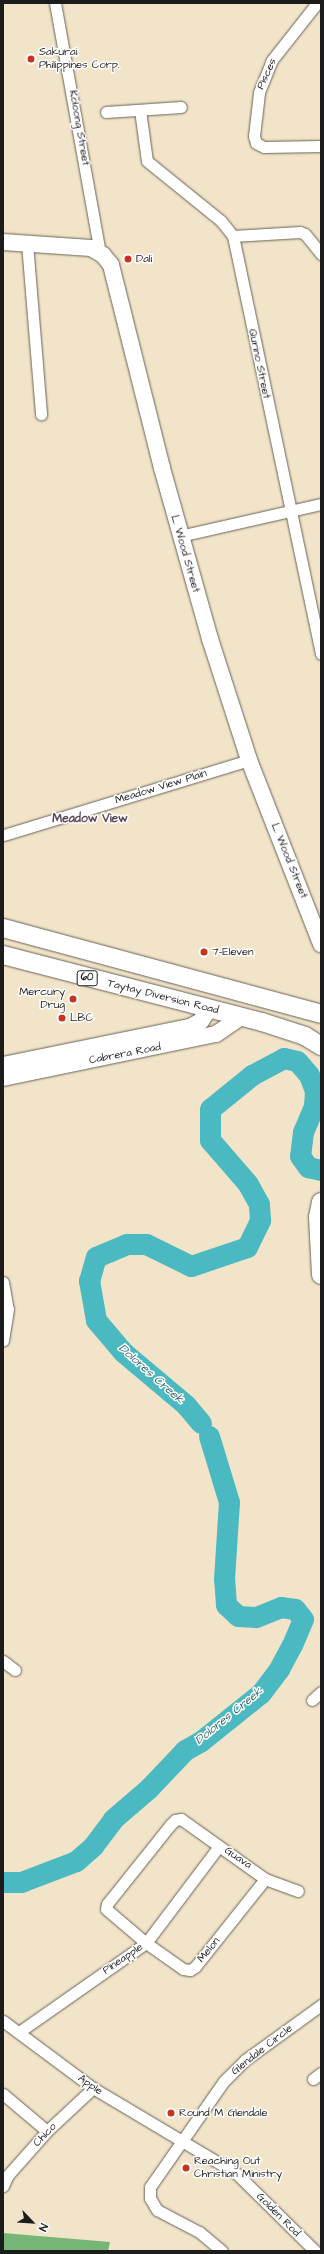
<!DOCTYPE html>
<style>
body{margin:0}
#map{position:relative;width:324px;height:2254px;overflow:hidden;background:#f2e4c8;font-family:"Architects Daughter",sans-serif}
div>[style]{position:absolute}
.forest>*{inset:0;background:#75b576}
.river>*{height:21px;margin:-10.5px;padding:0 10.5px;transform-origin:10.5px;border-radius:10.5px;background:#4ab9c1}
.roads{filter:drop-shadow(0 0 1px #676258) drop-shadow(0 0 1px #676258)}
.minor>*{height:11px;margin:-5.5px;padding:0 5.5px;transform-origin:5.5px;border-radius:5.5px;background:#fff}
.secondary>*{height:16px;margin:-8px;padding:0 8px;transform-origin:8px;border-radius:8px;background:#fff}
.primary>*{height:18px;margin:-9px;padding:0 9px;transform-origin:9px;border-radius:9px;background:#fff}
.dots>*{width:11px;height:11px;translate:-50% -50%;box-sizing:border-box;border:2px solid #fff;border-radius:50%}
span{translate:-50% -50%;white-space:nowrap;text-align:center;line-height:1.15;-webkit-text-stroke:3px #fff;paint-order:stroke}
.shield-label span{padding:1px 3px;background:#fff;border:1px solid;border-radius:3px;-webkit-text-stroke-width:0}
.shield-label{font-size:10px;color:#1c1c1c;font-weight:700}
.poi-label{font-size:11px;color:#1c1c1c}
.left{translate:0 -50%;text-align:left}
.right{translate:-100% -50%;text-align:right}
.street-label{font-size:11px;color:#1c1c1c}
.neighbourhood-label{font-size:12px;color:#5d4a58;font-weight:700}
.water-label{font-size:12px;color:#316366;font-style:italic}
.frame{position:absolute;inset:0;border:4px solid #1c1c1c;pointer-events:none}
.north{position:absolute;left:12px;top:2202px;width:40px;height:40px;-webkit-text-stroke:3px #fff;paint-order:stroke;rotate:115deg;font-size:11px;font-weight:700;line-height:16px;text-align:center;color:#1c1c1c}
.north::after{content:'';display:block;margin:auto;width:14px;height:18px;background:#1c1c1c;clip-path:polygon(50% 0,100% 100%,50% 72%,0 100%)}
</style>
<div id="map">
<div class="forest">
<div style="clip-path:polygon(3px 2233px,110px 2242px,108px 2251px,3px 2251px)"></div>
</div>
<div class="river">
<div style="left:201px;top:1423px;width:23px;rotate:-130deg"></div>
<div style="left:186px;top:1405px;width:82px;rotate:-139.9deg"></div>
<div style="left:123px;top:1352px;width:42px;rotate:-130.2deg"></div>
<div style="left:96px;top:1320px;width:40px;rotate:-100deg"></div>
<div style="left:89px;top:1281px;width:25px;rotate:-74deg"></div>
<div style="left:96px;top:1257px;width:34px;rotate:-23deg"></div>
<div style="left:127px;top:1244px;width:19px"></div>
<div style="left:146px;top:1244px;width:50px;rotate:26.1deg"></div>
<div style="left:191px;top:1266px;width:59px;rotate:-18.7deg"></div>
<div style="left:247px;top:1247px;width:30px;rotate:-64deg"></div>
<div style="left:260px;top:1220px;width:16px;rotate:-94deg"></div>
<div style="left:259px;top:1204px;width:23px;rotate:-119deg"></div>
<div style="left:248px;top:1184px;width:58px;rotate:-130.8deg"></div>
<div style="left:210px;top:1140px;width:31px;rotate:-90deg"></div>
<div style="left:210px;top:1109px;width:54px;rotate:-39deg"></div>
<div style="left:252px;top:1075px;width:36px;rotate:-28deg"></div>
<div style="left:284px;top:1058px;width:13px;rotate:13deg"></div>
<div style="left:297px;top:1061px;width:18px;rotate:49deg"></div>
<div style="left:309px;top:1075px;width:17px;rotate:69deg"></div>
<div style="left:315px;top:1091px;width:15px;rotate:94deg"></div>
<div style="left:314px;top:1106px;width:28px;rotate:113deg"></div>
<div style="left:303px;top:1132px;width:24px;rotate:97deg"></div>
<div style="left:300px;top:1156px;width:14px;rotate:54deg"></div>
<div style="left:308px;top:1167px;width:13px;rotate:13deg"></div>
<div style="left:3px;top:1882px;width:18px"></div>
<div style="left:21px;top:1882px;width:59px;rotate:-20.9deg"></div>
<div style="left:76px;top:1861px;width:23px;rotate:-41deg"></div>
<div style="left:93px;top:1846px;width:34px;rotate:-53deg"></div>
<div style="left:113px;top:1819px;width:48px;rotate:-40.7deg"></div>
<div style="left:149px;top:1788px;width:52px;rotate:-46.5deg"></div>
<div style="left:185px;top:1750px;width:18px;rotate:-29deg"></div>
<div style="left:201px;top:1741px;width:77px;rotate:-38.7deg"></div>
<div style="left:261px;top:1693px;width:30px;rotate:-53deg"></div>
<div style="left:279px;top:1669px;width:27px;rotate:-62deg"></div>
<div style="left:292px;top:1645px;width:28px;rotate:-67deg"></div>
<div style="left:303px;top:1619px;width:13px;rotate:-129deg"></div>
<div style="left:295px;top:1609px;width:14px;rotate:-172deg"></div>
<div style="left:281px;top:1607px;width:27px;rotate:158deg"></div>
<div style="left:256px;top:1617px;width:18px;rotate:-177deg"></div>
<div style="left:238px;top:1616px;width:16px;rotate:-137deg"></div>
<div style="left:226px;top:1605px;width:26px;rotate:-94deg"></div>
<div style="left:224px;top:1579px;width:77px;rotate:-86.3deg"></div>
<div style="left:229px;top:1502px;width:69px;rotate:-106.9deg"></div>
</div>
<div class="roads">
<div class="minor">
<div style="left:55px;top:3px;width:254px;rotate:79.8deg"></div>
<div style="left:317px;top:3px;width:73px;rotate:128.3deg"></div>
<div style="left:272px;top:60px;width:35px;rotate:112deg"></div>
<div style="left:259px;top:93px;width:43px;rotate:96.6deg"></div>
<div style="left:254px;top:136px;width:7px;rotate:74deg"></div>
<div style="left:256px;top:143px;width:9px;rotate:27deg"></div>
<div style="left:264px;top:147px;width:57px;rotate:-1deg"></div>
<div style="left:140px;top:110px;width:51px;rotate:82.2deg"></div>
<div style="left:147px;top:161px;width:95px;rotate:39deg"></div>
<div style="left:221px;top:221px;width:19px;rotate:51deg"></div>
<div style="left:233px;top:236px;width:427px;rotate:78.1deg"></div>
<div style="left:106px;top:112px;width:75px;rotate:-3.8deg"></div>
<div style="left:233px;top:236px;width:67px;rotate:-3.4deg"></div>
<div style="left:300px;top:232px;width:5px;rotate:22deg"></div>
<div style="left:305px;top:234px;width:26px;rotate:51deg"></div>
<div style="left:27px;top:243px;width:172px;rotate:85.3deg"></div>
<div style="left:180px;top:536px;width:145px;rotate:-12.8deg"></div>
<div style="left:4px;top:835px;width:256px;rotate:-17deg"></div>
<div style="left:3px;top:1282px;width:27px;rotate:80deg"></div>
<div style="left:8px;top:1309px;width:32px;rotate:99deg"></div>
<div style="left:3px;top:1661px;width:15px;rotate:37deg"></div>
<div style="left:312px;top:1700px;width:12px;rotate:-42deg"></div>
<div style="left:265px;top:1879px;width:112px;rotate:128.5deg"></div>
<div style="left:195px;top:1967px;width:6px;rotate:149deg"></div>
<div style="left:190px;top:1970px;width:7px;rotate:-172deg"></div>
<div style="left:183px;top:1969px;width:45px;rotate:-144.9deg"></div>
<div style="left:146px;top:1943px;width:52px;rotate:-139.6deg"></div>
<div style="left:106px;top:1909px;width:5px;rotate:-79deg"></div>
<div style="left:107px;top:1904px;width:101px;rotate:-51.4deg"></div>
<div style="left:170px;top:1825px;width:7px;rotate:-45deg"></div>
<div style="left:175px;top:1820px;width:6px;rotate:-9deg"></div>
<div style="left:181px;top:1819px;width:103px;rotate:35.5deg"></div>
<div style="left:265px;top:1879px;width:35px;rotate:20deg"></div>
<div style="left:3px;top:2021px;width:112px;rotate:36.7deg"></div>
<div style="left:93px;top:2088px;width:168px;rotate:30.8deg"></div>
<div style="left:237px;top:2174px;width:110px;rotate:44.6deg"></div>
<div style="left:19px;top:2032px;width:155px;rotate:-35deg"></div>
<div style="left:146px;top:1943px;width:121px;rotate:-53deg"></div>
<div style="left:313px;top:2079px;width:10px;rotate:-37deg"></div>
<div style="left:3px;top:2094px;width:57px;rotate:40.1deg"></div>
<div style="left:3px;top:2186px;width:12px;rotate:-66deg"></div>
<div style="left:8px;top:2175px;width:59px;rotate:-48.4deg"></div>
<div style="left:47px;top:2131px;width:63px;rotate:-43.1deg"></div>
<div style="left:222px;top:2251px;width:30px;rotate:-140deg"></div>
<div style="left:199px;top:2232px;width:47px;rotate:-152.4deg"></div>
<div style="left:157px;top:2210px;width:14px;rotate:-120deg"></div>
<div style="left:150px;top:2198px;width:11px;rotate:-90deg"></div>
<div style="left:150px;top:2187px;width:129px;rotate:-55.1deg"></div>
<div style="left:224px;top:2081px;width:30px;rotate:-45deg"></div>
<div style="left:245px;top:2060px;width:94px;rotate:-35.9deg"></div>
</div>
<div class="secondary">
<div style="left:3px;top:242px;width:88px;rotate:3.9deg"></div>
<div style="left:91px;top:248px;width:14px;rotate:30deg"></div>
<div style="left:103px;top:255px;width:13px;rotate:51deg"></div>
<div style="left:111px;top:265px;width:209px;rotate:75.9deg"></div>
<div style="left:162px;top:468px;width:178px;rotate:74.3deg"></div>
<div style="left:210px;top:639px;width:127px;rotate:72.1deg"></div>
<div style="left:249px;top:760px;width:198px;rotate:68.6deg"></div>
<div style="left:3px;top:1065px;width:191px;rotate:-11.5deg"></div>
<div style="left:190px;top:1027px;width:13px;rotate:-29deg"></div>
<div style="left:201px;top:1021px;width:14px;rotate:-56deg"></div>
<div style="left:3px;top:1078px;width:217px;rotate:-11.7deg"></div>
<div style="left:216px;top:1034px;width:30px;rotate:-34deg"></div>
</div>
<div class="primary">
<div style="left:3px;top:928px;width:329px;rotate:15.1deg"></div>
<div style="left:3px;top:955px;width:268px;rotate:14.5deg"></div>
<div style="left:262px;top:1022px;width:45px;rotate:18deg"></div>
<div style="left:305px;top:1036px;width:19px;rotate:32deg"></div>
<div style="left:321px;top:1202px;width:15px;rotate:101deg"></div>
<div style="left:318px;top:1217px;width:58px;rotate:87deg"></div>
</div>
</div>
<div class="dots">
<div style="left:31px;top:59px;background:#c8321e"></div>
<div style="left:128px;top:259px;background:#c8321e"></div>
<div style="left:204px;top:952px;background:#c8321e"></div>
<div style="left:73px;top:999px;background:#c8321e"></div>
<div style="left:62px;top:1018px;background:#c8321e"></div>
<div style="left:171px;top:2113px;background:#c8321e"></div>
<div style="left:186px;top:2168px;background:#c8321e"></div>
</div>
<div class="shield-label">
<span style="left:87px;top:978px">60</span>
</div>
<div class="poi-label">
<span class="left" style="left:39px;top:59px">Sakurai<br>Philippines Corp.</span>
<span class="left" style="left:136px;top:259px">Dali</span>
<span class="left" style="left:212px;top:952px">7-Eleven</span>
<span class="right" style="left:65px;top:999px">Mercury<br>Drug</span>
<span class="left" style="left:70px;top:1018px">LBC</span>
<span class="left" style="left:179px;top:2113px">Round M Glendale</span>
<span class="left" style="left:194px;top:2168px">Reaching Out<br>Christian Ministry</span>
</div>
<div class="street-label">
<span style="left:267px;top:74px;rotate:-66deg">Pisces</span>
<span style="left:79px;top:128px;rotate:80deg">Koloong Street</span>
<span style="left:259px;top:364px;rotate:78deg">Qurino Street</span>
<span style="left:185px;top:554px;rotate:74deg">L. Wood Street</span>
<span style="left:161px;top:787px;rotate:-17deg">Meadow View Plain</span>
<span style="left:289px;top:861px;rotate:68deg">L. Wood Street</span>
<span style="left:163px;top:997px;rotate:14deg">Taytay Diversion Road</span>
<span style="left:125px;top:1054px;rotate:-11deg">Cabrera Road</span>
<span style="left:238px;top:1858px;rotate:34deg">Guava</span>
<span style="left:209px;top:1950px;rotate:-51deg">Melon</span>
<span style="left:123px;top:1959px;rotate:-34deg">Pineapple</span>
<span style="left:262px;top:2050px;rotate:-38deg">Glendale Circle</span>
<span style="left:90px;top:2085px;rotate:35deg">Apple</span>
<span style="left:45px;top:2135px;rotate:-46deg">Chico</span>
<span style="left:278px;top:2215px;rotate:45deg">Golden Rod</span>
</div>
<div class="neighbourhood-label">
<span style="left:90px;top:819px">Meadow View</span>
</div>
<div class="water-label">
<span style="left:151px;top:1374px;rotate:42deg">Dolores Creek</span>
<span style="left:229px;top:1716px;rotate:-39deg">Dolores Creek</span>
</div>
<div class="frame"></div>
<div class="north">N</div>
</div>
